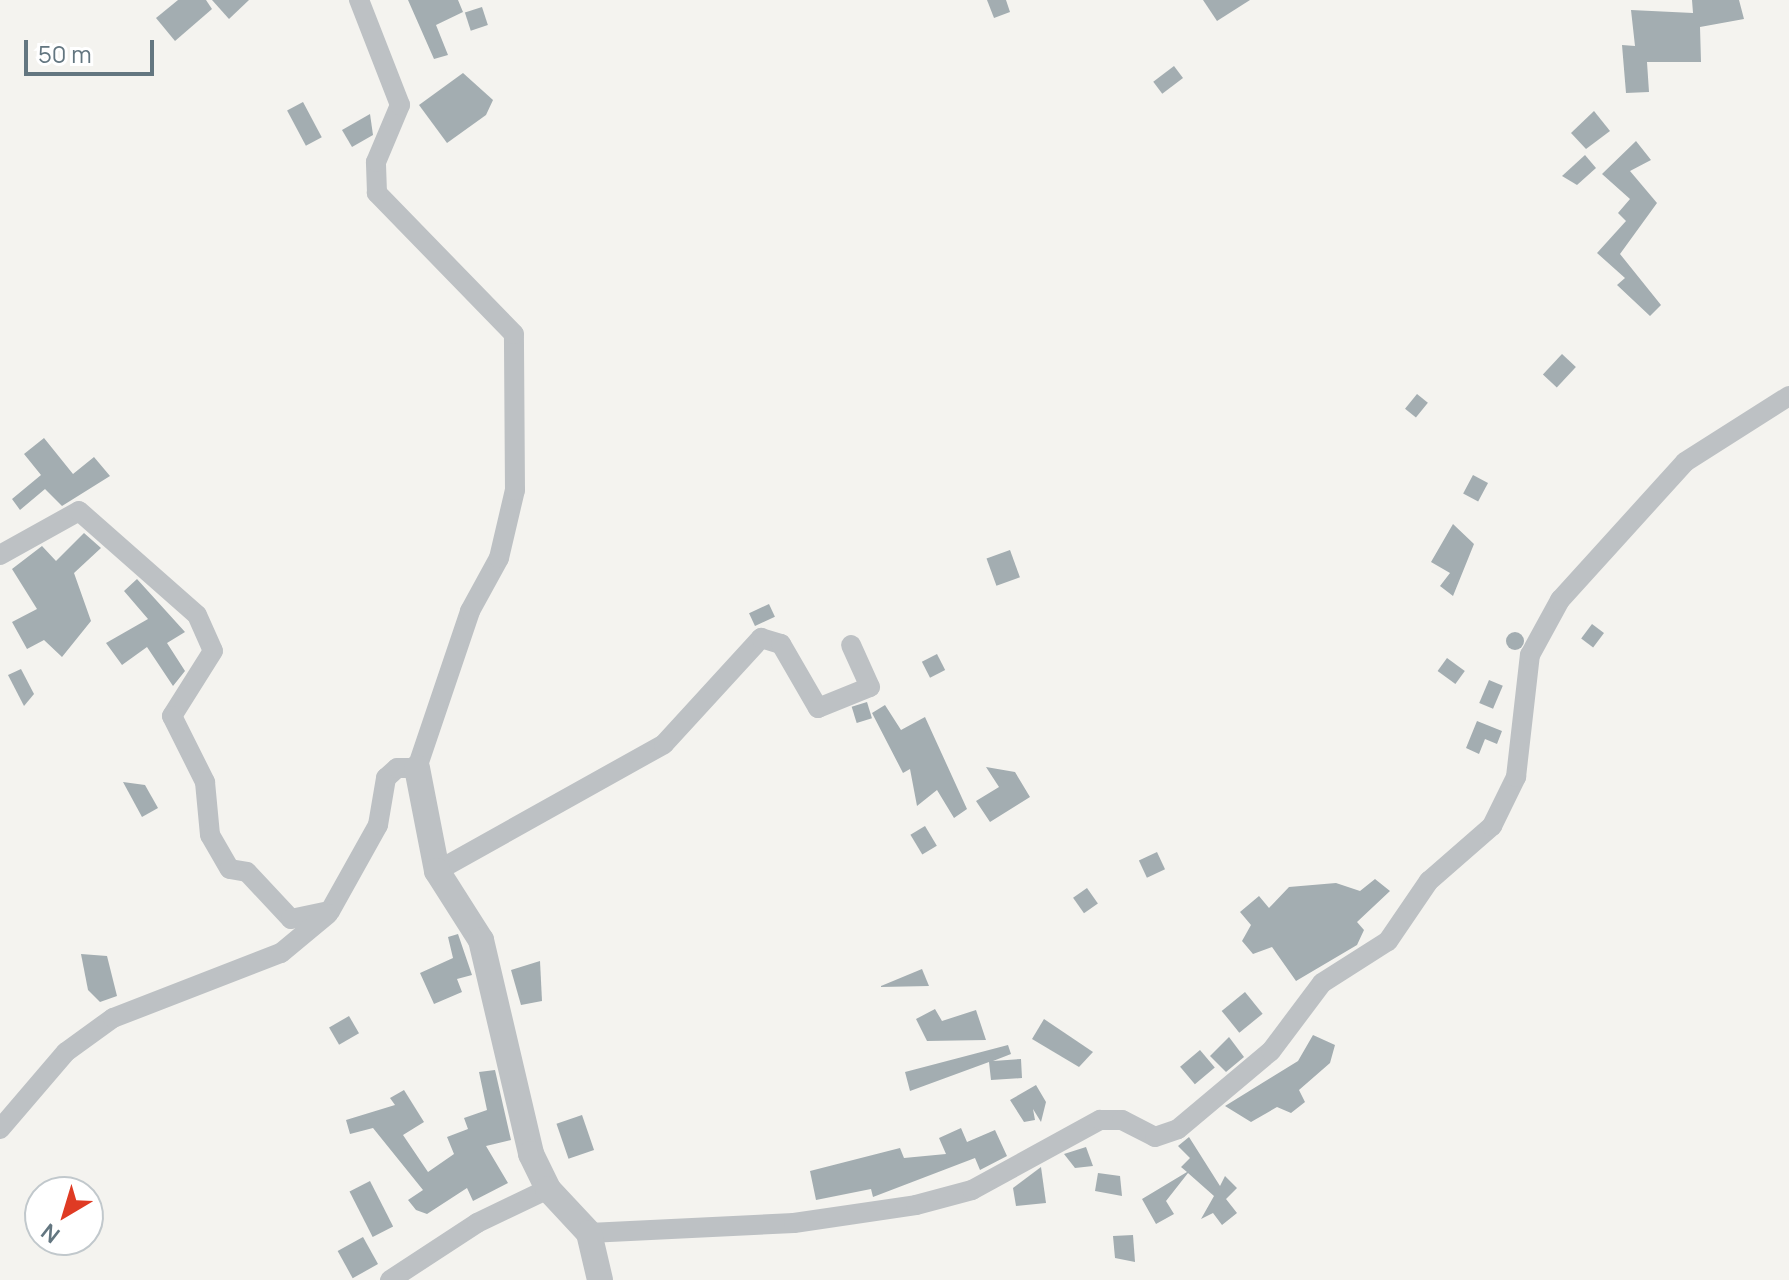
<!DOCTYPE html>
<style>
body{margin:0}
#map{position:relative;width:1789px;height:1280px;overflow:hidden;background:#f4f3ef;font-family:Manrope,sans-serif}
div>[style]{position:absolute}
.building>*{inset:0;background:#a3adb1;transform-origin:0 0}
.round{border-radius:50%}
.minor>*{height:20px;margin:-10px;padding:0 10px;transform-origin:10px;border-radius:10px;background:#bdc1c4}
.tertiary>*{height:26px;margin:-13px;padding:0 13px;transform-origin:13px;border-radius:13px;background:#bdc1c4}
span{translate:-50% -50%;white-space:nowrap;text-align:center;line-height:1.15;-webkit-text-stroke:8px #fff;paint-order:stroke}
.north{position:absolute;left:24px;top:1176px;width:80px;height:80px;box-sizing:border-box;background:#fff;border:2px solid #c1c8cc;border-radius:50%;rotate:218deg;font-size:22px;font-weight:700;line-height:32px;text-align:center;color:#637680}
.north::after{content:'';display:block;margin:auto;width:28px;height:36px;background:#df3b24;clip-path:polygon(50% 0,100% 100%,50% 72%,0 100%)}
.scale{position:absolute;left:24px;top:40px;width:130px;height:36px;box-sizing:border-box;border:4px solid #637680;border-top:0;padding-left:10px;font-size:24px;line-height:28px;white-space:nowrap;color:#637680;-webkit-text-stroke:6px #fff;paint-order:stroke}
</style>
<div id="map">
<div class="building">
<div style="clip-path:polygon(178px 0,206px 0,212px 9px,175px 41px,156px 18px)"></div>
<div style="clip-path:polygon(212px 0,249px 0,229px 19px)"></div>
<div style="clip-path:polygon(408px 0,458px 0,463px 12px,436px 25px,448px 55px,434px 59px)"></div>
<div style="clip-path:polygon(987px 0,1006px 0,1010px 12px,994px 18px)"></div>
<div style="clip-path:polygon(1203px 0,1250px 0,1217px 21px)"></div>
<div style="clip-path:polygon(1692px 0,1739px 0,1744px 19px,1700px 27px,1701px 62px,1647px 62px,1649px 92px,1626px 93px,1622px 45px,1635px 46px,1631px 10px,1693px 13px)"></div>
<div style="left:482px;top:7px;width:19px;height:18px;rotate:72deg"></div>
<div style="left:1174px;top:66px;width:15px;height:26px;rotate:53deg"></div>
<div style="clip-path:polygon(463px 73px,493px 100px,486px 115px,447px 143px,419px 105px)"></div>
<div style="left:303px;top:102px;width:40px;height:18px;rotate:62deg"></div>
<div style="clip-path:polygon(1594px 111px,1610px 131px,1586px 149px,1571px 133px)"></div>
<div style="clip-path:polygon(370px 114px,373px 135px,352px 147px,342px 130px)"></div>
<div style="clip-path:polygon(1636px 141px,1651px 160px,1630px 171px,1657px 203px,1620px 254px,1661px 305px,1650px 316px,1617px 285px,1625px 278px,1597px 253px,1626px 221px,1618px 213px,1630px 199px,1602px 174px)"></div>
<div style="clip-path:polygon(1585px 155px,1596px 168px,1577px 185px,1562px 176px)"></div>
<div style="left:1562px;top:354px;width:19px;height:28px;rotate:43deg"></div>
<div style="left:1417px;top:394px;width:14px;height:19px;rotate:39deg"></div>
<div style="clip-path:polygon(44px 438px,73px 474px,94px 457px,110px 476px,62px 506px,45px 489px,20px 510px,12px 499px,41px 475px,24px 454px)"></div>
<div style="left:1473px;top:475px;width:17px;height:21px;rotate:28deg"></div>
<div style="clip-path:polygon(1453px 524px,1474px 544px,1453px 596px,1440px 586px,1450px 573px,1431px 562px)"></div>
<div style="clip-path:polygon(84px 533px,101px 548px,74px 573px,91px 621px,62px 657px,44px 640px,27px 649px,12px 622px,37px 609px,12px 569px,42px 546px,56px 561px)"></div>
<div style="left:1010px;top:550px;width:29px;height:25px;rotate:70deg"></div>
<div style="clip-path:polygon(137px 579px,185px 632px,167px 643px,185px 671px,173px 686px,147px 647px,122px 665px,106px 643px,148px 619px,124px 591px)"></div>
<div style="left:769px;top:604px;width:14px;height:22px;rotate:65deg"></div>
<div style="left:1592px;top:624px;width:15px;height:18px;rotate:37deg"></div>
<div class="round" style="left:1506px;top:632px;width:18px;height:18px"></div>
<div style="left:937px;top:654px;width:18px;height:17px;rotate:63deg"></div>
<div style="left:1447px;top:658px;width:22px;height:16px;rotate:36deg"></div>
<div style="clip-path:polygon(21px 669px,34px 694px,24px 706px,8px 675px)"></div>
<div style="left:1489px;top:680px;width:15px;height:25px;rotate:23deg"></div>
<div style="left:867px;top:702px;width:17px;height:16px;rotate:73deg"></div>
<div style="clip-path:polygon(885px 705px,901px 730px,925px 717px,967px 809px,954px 818px,937px 790px,917px 806px,910px 769px,903px 773px,872px 713px)"></div>
<div style="clip-path:polygon(1477px 721px,1502px 731px,1497px 744px,1485px 739px,1479px 754px,1466px 748px)"></div>
<div style="clip-path:polygon(986px 767px,1015px 772px,1030px 797px,990px 822px,976px 801px,999px 787px)"></div>
<div style="clip-path:polygon(123px 782px,145px 785px,158px 808px,142px 817px)"></div>
<div style="left:925px;top:826px;width:23px;height:17px;rotate:59deg"></div>
<div style="left:1157px;top:852px;width:19px;height:20px;rotate:65deg"></div>
<div style="clip-path:polygon(1375px 879px,1390px 891px,1357px 922px,1364px 930px,1357px 945px,1296px 981px,1272px 947px,1253px 954px,1242px 941px,1251px 925px,1240px 912px,1259px 896px,1269px 908px,1289px 887px,1336px 883px,1360px 891px)"></div>
<div style="left:1087px;top:888px;width:19px;height:17px;rotate:55deg"></div>
<div style="clip-path:polygon(458px 934px,472px 975px,457px 979px,462px 992px,434px 1004px,420px 973px,453px 958px,448px 937px)"></div>
<div style="clip-path:polygon(81px 954px,107px 956px,117px 996px,100px 1002px,88px 990px)"></div>
<div style="clip-path:polygon(540px 961px,542px 1001px,521px 1005px,511px 970px)"></div>
<div style="clip-path:polygon(922px 969px,929px 986px,881px 987px,881px 986px)"></div>
<div style="left:1245px;top:992px;width:28px;height:30px;rotate:51deg"></div>
<div style="clip-path:polygon(935px 1009px,942px 1021px,976px 1010px,986px 1040px,927px 1041px,916px 1019px)"></div>
<div style="left:349px;top:1016px;width:20px;height:23px;rotate:60deg"></div>
<div style="clip-path:polygon(1044px 1019px,1093px 1052px,1079px 1067px,1032px 1039px)"></div>
<div style="clip-path:polygon(1313px 1035px,1335px 1045px,1330px 1063px,1299px 1090px,1305px 1102px,1291px 1113px,1277px 1107px,1251px 1122px,1225px 1106px,1298px 1061px)"></div>
<div style="clip-path:polygon(1229px 1037px,1244px 1057px,1226px 1072px,1210px 1056px)"></div>
<div style="clip-path:polygon(1008px 1045px,1011px 1054px,993px 1061px,1021px 1059px,1022px 1078px,991px 1080px,989px 1062px,910px 1091px,905px 1072px)"></div>
<div style="left:1200px;top:1050px;width:23px;height:26px;rotate:50deg"></div>
<div style="clip-path:polygon(495px 1070px,511px 1140px,486px 1146px,508px 1183px,473px 1201px,467px 1188px,427px 1214px,416px 1210px,408px 1200px,423px 1190px,373px 1128px,350px 1134px,346px 1120px,395px 1105px,390px 1098px,404px 1090px,424px 1122px,403px 1135px,428px 1172px,454px 1154px,447px 1137px,468px 1129px,464px 1118px,487px 1110px,479px 1072px)"></div>
<div style="clip-path:polygon(1036px 1085px,1046px 1102px,1041px 1122px,1033px 1109px,1035px 1120px,1024px 1122px,1010px 1100px)"></div>
<div style="left:582px;top:1115px;width:37px;height:27px;rotate:71deg"></div>
<div style="clip-path:polygon(961px 1128px,967px 1142px,995px 1130px,1007px 1156px,980px 1170px,975px 1158px,873px 1197px,871px 1189px,816px 1200px,810px 1171px,900px 1148px,904px 1158px,946px 1154px,939px 1138px)"></div>
<div style="clip-path:polygon(1189px 1137px,1220px 1186px,1225px 1176px,1237px 1188px,1226px 1199px,1237px 1213px,1222px 1225px,1213px 1213px,1201px 1219px,1214px 1196px,1188px 1173px,1166px 1201px,1174px 1214px,1156px 1224px,1142px 1199px,1187px 1172px,1181px 1167px,1190px 1158px,1178px 1146px)"></div>
<div style="clip-path:polygon(1086px 1147px,1093px 1166px,1075px 1168px,1064px 1154px)"></div>
<div style="clip-path:polygon(1041px 1167px,1046px 1203px,1016px 1206px,1013px 1188px)"></div>
<div style="clip-path:polygon(1098px 1173px,1120px 1176px,1122px 1196px,1095px 1191px)"></div>
<div style="left:370px;top:1181px;width:51px;height:23px;rotate:63deg"></div>
<div style="clip-path:polygon(1133px 1235px,1135px 1262px,1115px 1258px,1113px 1236px)"></div>
<div style="left:363px;top:1237px;width:31px;height:29px;rotate:61deg"></div>
</div>
<div class="minor">
<div style="left:0;top:555px;width:90px;rotate:-29.1deg"></div>
<div style="left:79px;top:511px;width:157px;rotate:41.4deg"></div>
<div style="left:197px;top:615px;width:39px;rotate:66deg"></div>
<div style="left:213px;top:651px;width:77px;rotate:122.2deg"></div>
<div style="left:172px;top:716px;width:74px;rotate:63.4deg"></div>
<div style="left:205px;top:782px;width:53px;rotate:84.6deg"></div>
<div style="left:210px;top:835px;width:39px;rotate:60deg"></div>
<div style="left:230px;top:869px;width:17px;rotate:10deg"></div>
<div style="left:247px;top:872px;width:64px;rotate:46.9deg"></div>
<div style="left:291px;top:919px;width:40px;rotate:-12deg"></div>
<div style="left:330px;top:911px;width:98px;rotate:-60.8deg"></div>
<div style="left:378px;top:825px;width:48px;rotate:-80.3deg"></div>
<div style="left:386px;top:778px;width:15px;rotate:-42deg"></div>
<div style="left:397px;top:768px;width:20px"></div>
<div style="left:417px;top:768px;width:166px;rotate:-71.3deg"></div>
<div style="left:470px;top:611px;width:60px;rotate:-61.3deg"></div>
<div style="left:499px;top:558px;width:70px;rotate:-76.8deg"></div>
<div style="left:515px;top:490px;width:156px;rotate:-90.4deg"></div>
<div style="left:514px;top:334px;width:197px;rotate:-134.2deg"></div>
<div style="left:377px;top:193px;width:31px;rotate:-92deg"></div>
<div style="left:376px;top:162px;width:62px;rotate:-67.2deg"></div>
<div style="left:400px;top:105px;width:113px;rotate:-111.3deg"></div>
<div style="left:437px;top:871px;width:260px;rotate:-29.2deg"></div>
<div style="left:664px;top:744px;width:144px;rotate:-47.5deg"></div>
<div style="left:761px;top:638px;width:21px;rotate:17deg"></div>
<div style="left:781px;top:644px;width:74px;rotate:60deg"></div>
<div style="left:818px;top:708px;width:56px;rotate:-22deg"></div>
<div style="left:870px;top:687px;width:46px;rotate:-114.3deg"></div>
<div style="left:0;top:1129px;width:101px;rotate:-49.4deg"></div>
<div style="left:66px;top:1052px;width:58px;rotate:-35.9deg"></div>
<div style="left:113px;top:1018px;width:180px;rotate:-21.2deg"></div>
<div style="left:281px;top:953px;width:61px;rotate:-39.7deg"></div>
<div style="left:589px;top:1233px;width:205px;rotate:-2.8deg"></div>
<div style="left:794px;top:1223px;width:123px;rotate:-8.4deg"></div>
<div style="left:916px;top:1205px;width:58px;rotate:-15deg"></div>
<div style="left:972px;top:1190px;width:146px;rotate:-28.7deg"></div>
<div style="left:1100px;top:1120px;width:22px"></div>
<div style="left:1122px;top:1120px;width:37px;rotate:27deg"></div>
<div style="left:1155px;top:1137px;width:24px;rotate:-19deg"></div>
<div style="left:1178px;top:1129px;width:121px;rotate:-40deg"></div>
<div style="left:1271px;top:1051px;width:85px;rotate:-53.1deg"></div>
<div style="left:1322px;top:983px;width:78px;rotate:-32.5deg"></div>
<div style="left:1388px;top:941px;width:73px;rotate:-55.7deg"></div>
<div style="left:1429px;top:881px;width:84px;rotate:-41.1deg"></div>
<div style="left:1492px;top:826px;width:55px;rotate:-63.9deg"></div>
<div style="left:1516px;top:777px;width:123px;rotate:-83.5deg"></div>
<div style="left:1530px;top:655px;width:63px;rotate:-61.4deg"></div>
<div style="left:1560px;top:600px;width:186px;rotate:-47.8deg"></div>
<div style="left:1685px;top:462px;width:123px;rotate:-32.4deg"></div>
<div style="left:390px;top:1280px;width:104px;rotate:-33.2deg"></div>
<div style="left:477px;top:1223px;width:79px;rotate:-25.6deg"></div>
</div>
<div class="tertiary">
<div style="left:417px;top:768px;width:105px;rotate:79deg"></div>
<div style="left:437px;top:871px;width:82px;rotate:57.5deg"></div>
<div style="left:481px;top:940px;width:220px;rotate:76.8deg"></div>
<div style="left:531px;top:1154px;width:39px;rotate:64deg"></div>
<div style="left:548px;top:1189px;width:60px;rotate:47deg"></div>
<div style="left:589px;top:1233px;width:48px;rotate:76.8deg"></div>
</div>
<div class="north">N</div>
<div class="scale">50 m</div>
</div>
